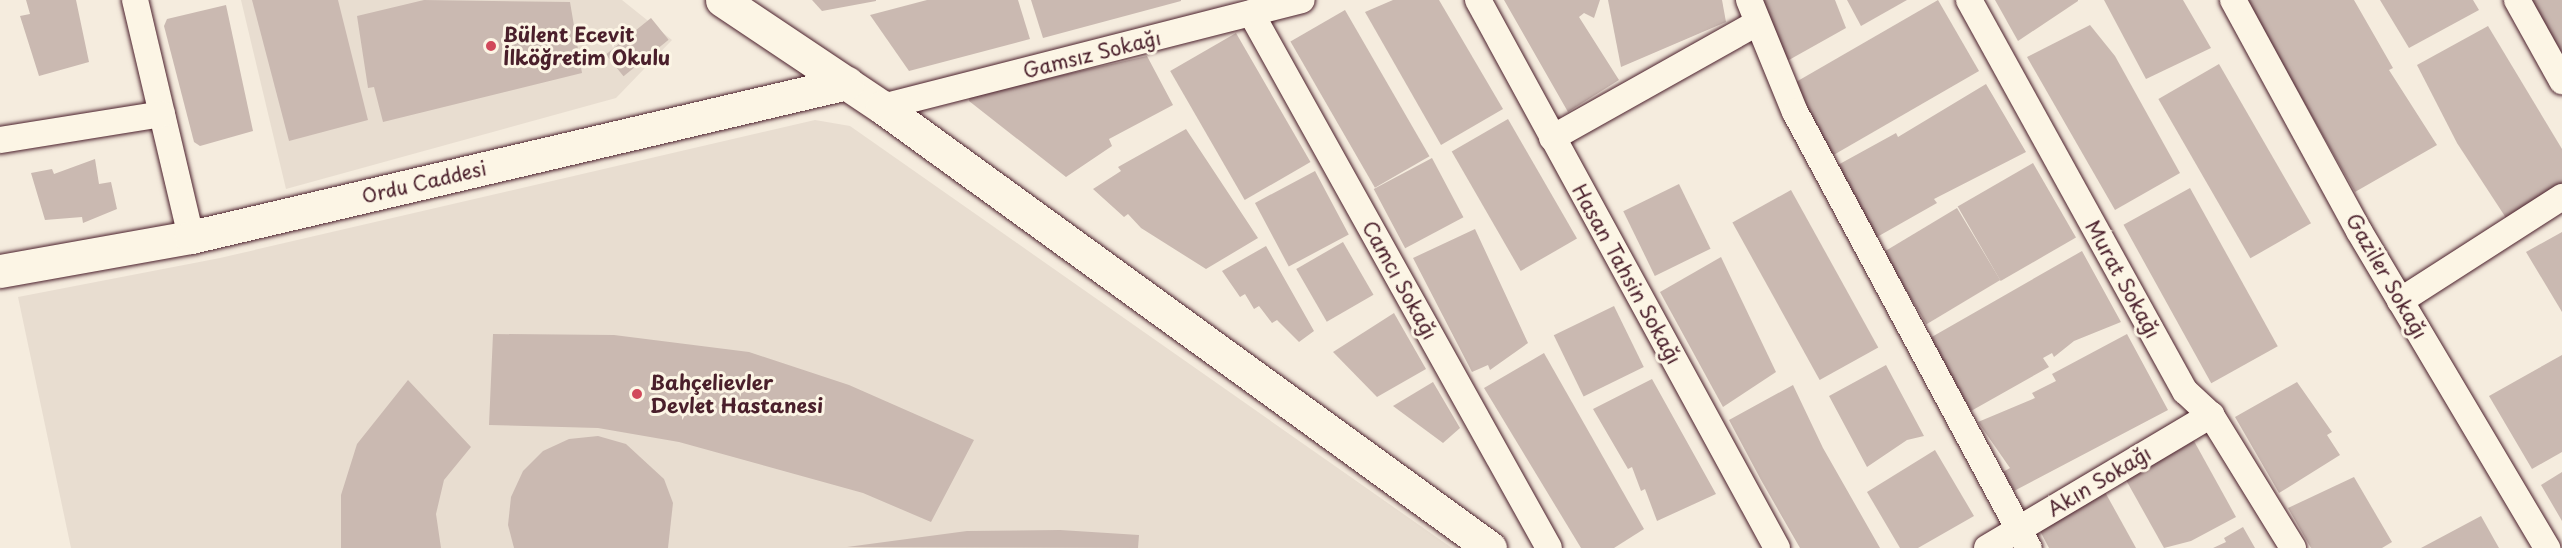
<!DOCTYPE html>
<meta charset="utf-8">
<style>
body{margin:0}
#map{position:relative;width:2562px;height:548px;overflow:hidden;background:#f5ecde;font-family:"Playpen Sans",sans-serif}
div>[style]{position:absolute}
.built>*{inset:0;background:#e8ddd0}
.building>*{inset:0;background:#cab9b1;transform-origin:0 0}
.roads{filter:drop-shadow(0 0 2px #4a1f2b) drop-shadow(0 0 2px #4a1f2b)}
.street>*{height:26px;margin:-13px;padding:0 13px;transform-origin:13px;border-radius:13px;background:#fcf5e5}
.secondary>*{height:33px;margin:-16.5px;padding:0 16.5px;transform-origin:16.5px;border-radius:16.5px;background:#fcf5e5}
.dots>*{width:16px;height:16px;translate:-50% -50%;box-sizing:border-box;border:3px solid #fcf5e5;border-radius:50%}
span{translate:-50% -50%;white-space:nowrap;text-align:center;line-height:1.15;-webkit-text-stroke:6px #fcf5e5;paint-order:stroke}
.poi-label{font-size:20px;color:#4a1f2b;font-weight:700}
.left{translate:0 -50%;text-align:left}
.street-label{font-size:20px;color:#4a1f2b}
</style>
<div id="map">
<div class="built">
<div style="clip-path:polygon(241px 0,622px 0,672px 40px,616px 98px,286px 189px)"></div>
<div style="clip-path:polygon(815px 120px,850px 126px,1452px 548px,71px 548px,18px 297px,220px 258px)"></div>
</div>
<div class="building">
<div style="clip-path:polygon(26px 0,76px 0,89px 62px,39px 76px,20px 16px,30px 14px)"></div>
<div style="clip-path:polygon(252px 0,338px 0,368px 120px,289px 141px)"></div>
<div style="clip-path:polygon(424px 0,570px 2px,582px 73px,383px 122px,374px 87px,368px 88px,357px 16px)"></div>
<div style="clip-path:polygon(812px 0,876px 0,876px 1px,822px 11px)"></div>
<div style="clip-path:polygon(927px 0,1018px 0,1030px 39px,909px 71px,870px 15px)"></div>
<div style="clip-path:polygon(1031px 0,1181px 0,1181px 1px,1043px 38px)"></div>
<div style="clip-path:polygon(1393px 0,1439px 0,1503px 109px,1441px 145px,1365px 12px)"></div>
<div style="clip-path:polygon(1504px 0,1600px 0,1594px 18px,1584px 13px,1579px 17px,1619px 80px,1568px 112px)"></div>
<div style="clip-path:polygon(1608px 0,1722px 0,1726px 22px,1621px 67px)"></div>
<div style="clip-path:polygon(1762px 0,1835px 0,1846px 28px,1780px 65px)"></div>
<div style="clip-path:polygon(1847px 0,1907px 0,1861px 26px)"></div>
<div style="left:1938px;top:0;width:82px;height:171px;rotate:60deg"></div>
<div style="clip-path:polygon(1995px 0,2078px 0,2078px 1px,2018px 41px)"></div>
<div style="clip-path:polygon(2104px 0,2183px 0,2211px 48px,2146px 79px)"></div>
<div style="clip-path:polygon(2246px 0,2354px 0,2393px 68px,2389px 70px,2437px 145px,2355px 192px)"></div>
<div style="clip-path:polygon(2380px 0,2473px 0,2479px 10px,2409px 48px)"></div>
<div style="clip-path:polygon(2524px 0,2562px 0,2562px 69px)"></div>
<div style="clip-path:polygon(226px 5px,253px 131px,200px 146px,194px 142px,164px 26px,167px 19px)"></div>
<div style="left:1345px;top:10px;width:169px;height:63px;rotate:60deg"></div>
<div style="left:651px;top:18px;width:28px;height:58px;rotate:51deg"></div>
<div style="clip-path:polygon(2090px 25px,2115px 56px,2180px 173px,2115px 210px,2027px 57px)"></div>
<div style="clip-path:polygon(2488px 26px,2562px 149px,2562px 190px,2508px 221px,2457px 143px,2417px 65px)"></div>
<div style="left:1236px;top:33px;width:149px;height:76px;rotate:60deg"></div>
<div style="clip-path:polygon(1147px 56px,1173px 105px,1109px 139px,1112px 146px,1066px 177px,969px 101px,970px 96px)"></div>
<div style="left:2219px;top:64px;width:184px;height:70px;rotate:60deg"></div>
<div style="clip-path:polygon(1986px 84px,2026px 152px,1934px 199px,1937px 203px,1877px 237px,1836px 166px,1896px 133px,1898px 137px)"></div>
<div style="left:1508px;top:119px;width:138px;height:65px;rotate:60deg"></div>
<div style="clip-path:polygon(1186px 129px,1258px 238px,1206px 269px,1141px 228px,1128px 214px,1124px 217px,1093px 189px,1121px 171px,1118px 167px)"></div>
<div style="left:1432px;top:158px;width:67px;height:66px;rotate:62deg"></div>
<div style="clip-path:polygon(95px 159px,99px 184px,111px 182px,117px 209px,83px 223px,82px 217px,45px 220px,31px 173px,52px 169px,54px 174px)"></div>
<div style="left:2033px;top:163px;width:86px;height:87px;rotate:60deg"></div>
<div style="left:1315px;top:171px;width:72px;height:68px;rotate:62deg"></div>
<div style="left:1679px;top:184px;width:72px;height:62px;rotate:64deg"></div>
<div style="left:2190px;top:188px;width:181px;height:76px;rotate:61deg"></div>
<div style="left:1791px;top:190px;width:180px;height:67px;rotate:61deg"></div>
<div style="left:1957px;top:208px;width:84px;height:86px;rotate:59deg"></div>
<div style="clip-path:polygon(1475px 229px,1528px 343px,1490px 370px,1488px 365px,1472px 372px,1413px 258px)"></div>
<div style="clip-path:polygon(2562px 232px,2562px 312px,2526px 252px)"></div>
<div style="left:1343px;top:242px;width:61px;height:54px;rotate:60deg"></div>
<div style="clip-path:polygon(1266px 246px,1314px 331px,1299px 342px,1277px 320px,1272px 323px,1259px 306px,1254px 309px,1245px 294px,1240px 297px,1222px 271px)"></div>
<div style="clip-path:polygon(2082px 251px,2121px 322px,2074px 341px,2054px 357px,2052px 353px,2043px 358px,2049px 367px,1971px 411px,1930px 338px)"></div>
<div style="clip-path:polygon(1721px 257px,1776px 372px,1723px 407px,1660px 292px)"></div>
<div style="left:1614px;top:306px;width:68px;height:67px;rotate:64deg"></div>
<div style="clip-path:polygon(1394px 313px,1426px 369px,1377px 397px,1333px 352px)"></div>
<div style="clip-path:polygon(493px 334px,614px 335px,749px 352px,849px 385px,974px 440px,931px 522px,863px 493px,679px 442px,598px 428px,489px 425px)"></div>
<div style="clip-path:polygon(2127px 334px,2168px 410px,2014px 491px,2003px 472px,2010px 468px,1978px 422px,2035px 398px,2032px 393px,2056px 381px,2052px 374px)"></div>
<div style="clip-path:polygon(1544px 353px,1644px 529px,1614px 548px,1581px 548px,1484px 388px)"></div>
<div style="clip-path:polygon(2562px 355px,2562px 452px,2532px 469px,2489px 396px)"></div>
<div style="clip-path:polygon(1886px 365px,1924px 436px,1907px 440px,1867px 467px,1829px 396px)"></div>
<div style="clip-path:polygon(1652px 379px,1716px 494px,1657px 521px,1645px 489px,1641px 491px,1632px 467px,1628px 469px,1593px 409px)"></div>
<div style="clip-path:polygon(408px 380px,471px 447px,444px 480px,436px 514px,441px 548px,341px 548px,341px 495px,357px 444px)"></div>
<div style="clip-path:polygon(1433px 382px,1460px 428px,1443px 443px,1393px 406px)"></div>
<div style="clip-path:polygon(2297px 382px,2332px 432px,2327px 435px,2340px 455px,2279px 493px,2235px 417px)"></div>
<div style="clip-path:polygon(1793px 385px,1823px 448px,1880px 548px,1800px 548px,1761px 480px,1729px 420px)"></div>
<div style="clip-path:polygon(598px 436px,626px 444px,664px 479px,673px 503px,668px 548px,514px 548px,508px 525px,511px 497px,523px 471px,543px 451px,569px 439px)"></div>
<div style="clip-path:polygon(2194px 441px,2236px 517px,2191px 541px,2164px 548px,2126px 480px)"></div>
<div style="clip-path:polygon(1935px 450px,1974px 516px,1918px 548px,1900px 548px,1867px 492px)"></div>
<div style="clip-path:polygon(2562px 472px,2562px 521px,2541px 485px)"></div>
<div style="clip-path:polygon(2354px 477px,2392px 542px,2382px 548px,2311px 548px,2288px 508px)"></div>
<div style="clip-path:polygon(2105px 492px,2136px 548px,2049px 548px,2039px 529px)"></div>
<div style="clip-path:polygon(2481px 516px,2499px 548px,2421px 548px)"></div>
<div style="clip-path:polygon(2243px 527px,2255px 548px,2213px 548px,2226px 542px,2224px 538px)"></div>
<div style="clip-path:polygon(1060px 530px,1139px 535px,1138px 548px,847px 547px,967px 531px)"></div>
</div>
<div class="roads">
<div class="street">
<div style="left:135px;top:0;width:244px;rotate:76.7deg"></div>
<div style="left:1478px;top:0;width:624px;rotate:61.38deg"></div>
<div style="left:1749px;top:0;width:121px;rotate:67.7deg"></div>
<div style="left:1795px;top:112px;width:495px;rotate:61.8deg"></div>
<div style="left:1969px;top:0;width:447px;rotate:61.1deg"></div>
<div style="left:2185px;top:391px;width:35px;rotate:43deg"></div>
<div style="left:2211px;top:415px;width:156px;rotate:58.3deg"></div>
<div style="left:2233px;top:0;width:263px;rotate:61.4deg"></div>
<div style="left:2359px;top:231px;width:369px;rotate:59.3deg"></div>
<div style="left:2517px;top:0;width:93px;rotate:60.9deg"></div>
<div style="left:1251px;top:13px;width:612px;rotate:60.88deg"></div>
<div style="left:882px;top:107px;width:433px;rotate:-14.3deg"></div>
<div style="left:1552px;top:138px;width:233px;rotate:-29.3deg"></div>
<div style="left:0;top:140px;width:164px;rotate:-9.1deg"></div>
<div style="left:2400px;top:301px;width:193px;rotate:-32.7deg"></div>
<div style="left:1987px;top:548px;width:261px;rotate:-30.7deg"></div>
</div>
<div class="secondary">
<div style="left:722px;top:0;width:192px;rotate:33.8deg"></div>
<div style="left:882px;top:107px;width:751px;rotate:35.95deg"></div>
<div style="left:0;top:271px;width:194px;rotate:-10.1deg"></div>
<div style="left:191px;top:237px;width:674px;rotate:-13.21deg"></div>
</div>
</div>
<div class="dots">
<div style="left:491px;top:46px;background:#d1495b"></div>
<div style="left:637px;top:394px;background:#d1495b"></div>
</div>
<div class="poi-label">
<span class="left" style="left:503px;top:46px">Bülent Ecevit<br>İlköğretim Okulu</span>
<span class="left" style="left:650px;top:394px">Bahçelievler<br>Devlet Hastanesi</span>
</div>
<div class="street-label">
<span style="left:1092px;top:54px;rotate:-14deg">Gamsız Sokağı</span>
<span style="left:424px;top:182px;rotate:-13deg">Ordu Caddesi</span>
<span style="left:1627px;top:274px;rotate:61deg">Hasan Tahsin Sokağı</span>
<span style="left:2387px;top:276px;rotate:60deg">Gaziler Sokağı</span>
<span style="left:2123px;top:279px;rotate:61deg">Murat Sokağı</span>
<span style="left:1400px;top:280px;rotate:61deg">Camcı Sokağı</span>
<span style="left:2099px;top:481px;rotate:-31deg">Akın Sokağı</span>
</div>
</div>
